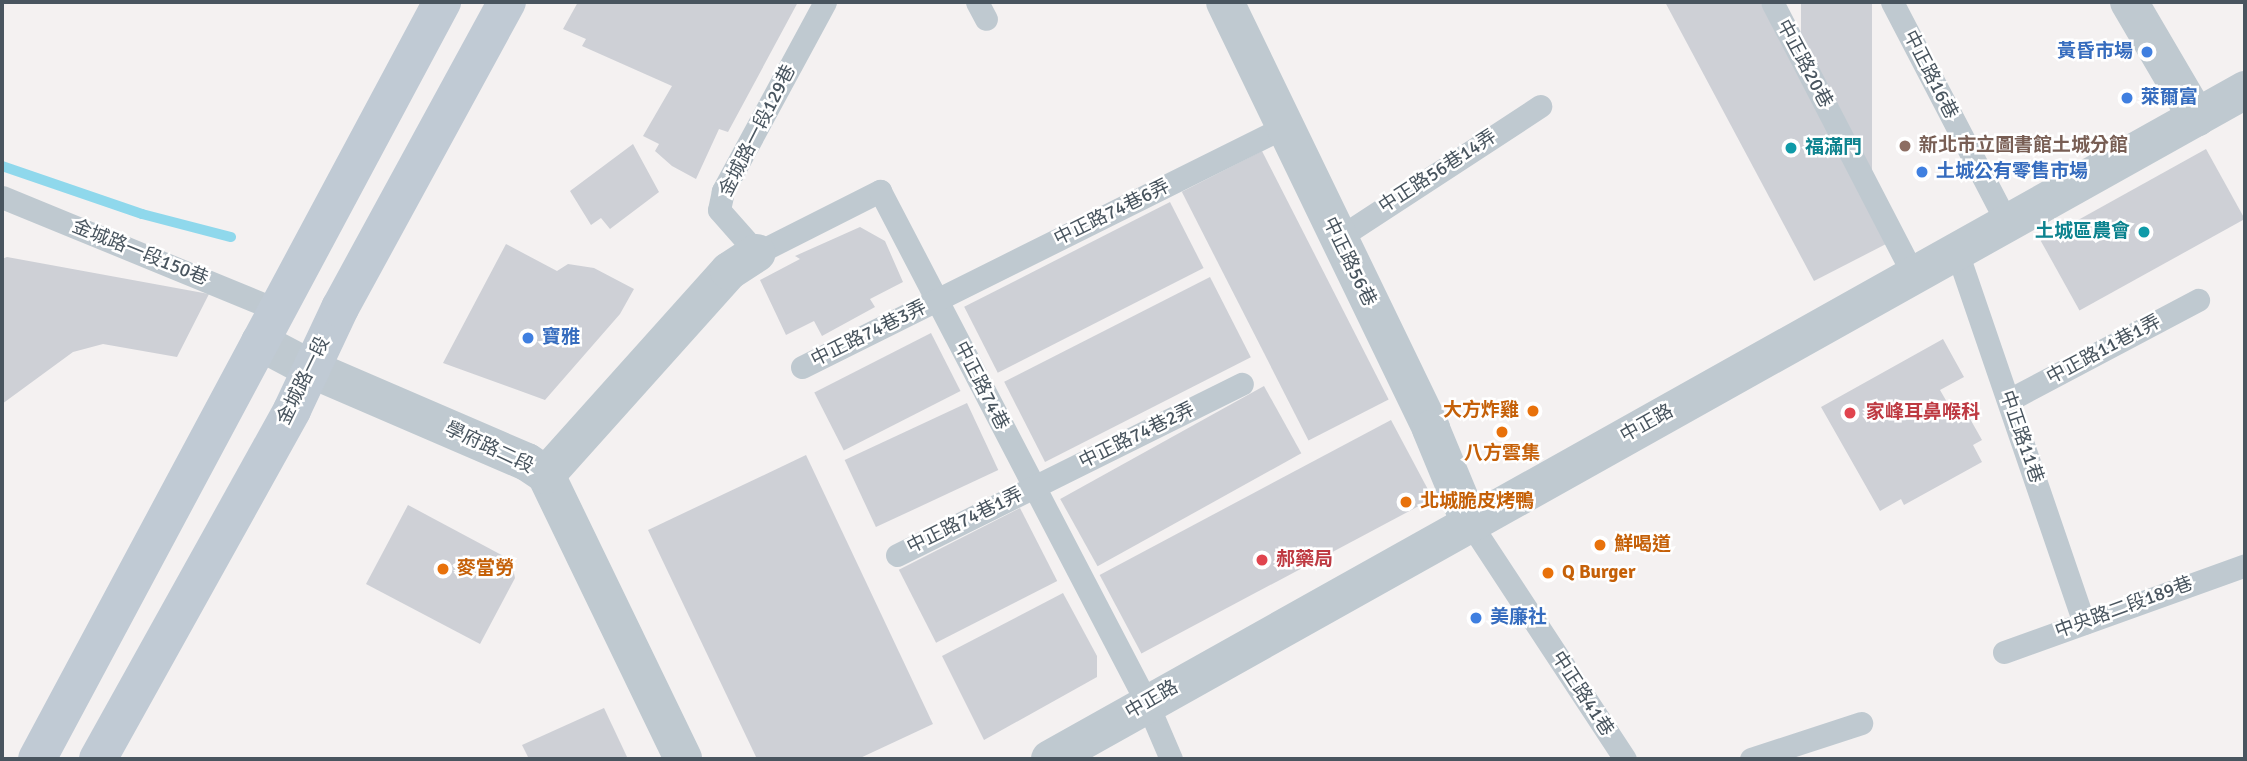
<!DOCTYPE html>
<meta charset="utf-8">
<style>
body{margin:0}
#map{position:relative;width:2247px;height:761px;overflow:hidden;background:#f4f1f1;font-family:Signika,"Noto Sans TC",sans-serif}
div>[style]{position:absolute}
.stream>*{height:10px;margin:-5px;padding:0 5px;transform-origin:5px;border-radius:5px;background:#8fd8ec}
.building>*{inset:0;background:#ced0d6;transform-origin:0 0}
.service>*{height:23px;margin:-11.5px;padding:0 11.5px;transform-origin:11.5px;border-radius:11.5px;background:#bfc9d0}
.minor>*{height:38px;margin:-19px;padding:0 19px;transform-origin:19px;border-radius:19px;background:#bfc9d0}
.secondary>*{height:38px;margin:-19px;padding:0 19px;transform-origin:19px;border-radius:19px;background:#c0cad4}
.dots>*{width:19px;height:19px;translate:-50% -50%;box-sizing:border-box;border:4px solid #fff;border-radius:50%}
span{translate:-50% -50%;white-space:nowrap;text-align:center;line-height:1.15;-webkit-text-stroke:5px #fff;paint-order:stroke}
.shop-label{font-size:19px;color:#366cbe;font-weight:700}
.right{translate:-100% -50%;text-align:right}
.left{translate:0 -50%;text-align:left}
.street-label{font-size:19px;color:#49555f}
.education-label{font-size:19px;color:#785e54;font-weight:700}
.culture-label{font-size:19px;color:#0d838f;font-weight:700}
.food-label{font-size:19px;color:#c56008;font-weight:700}
.health-label{font-size:19px;color:#be3a42;font-weight:700}
.frame{position:absolute;inset:0;border:4px solid #49555f;pointer-events:none}
</style>
<div id="map">
<div class="stream">
<div style="left:2px;top:166px;width:148px;rotate:18.9deg"></div>
<div style="left:142px;top:214px;width:92px;rotate:14.5deg"></div>
</div>
<div class="building">
<div style="clip-path:polygon(578px 2px,798px 2px,728px 132px,719px 129px,696px 179px,672px 166px,655px 151px,659px 144px,643px 136px,672px 86px,582px 46px,586px 39px,563px 29px)"></div>
<div style="clip-path:polygon(1665px 2px,1760px 2px,1888px 243px,1814px 281px)"></div>
<div style="left:1801px;top:2px;width:71px;height:246px"></div>
<div style="clip-path:polygon(633px 144px,659px 192px,610px 229px,601px 218px,591px 225px,570px 191px)"></div>
<div style="left:2206px;top:149px;width:80px;height:189px;rotate:61deg"></div>
<div style="left:1262px;top:151px;width:279px;height:90px;rotate:63deg"></div>
<div style="left:1170px;top:202px;width:74px;height:231px;rotate:63deg"></div>
<div style="clip-path:polygon(860px 227px,885px 241px,903px 282px,870px 299px,875px 307px,822px 336px,814px 321px,786px 335px,760px 280px,800px 259px,795px 256px)"></div>
<div style="clip-path:polygon(506px 244px,557px 271px,568px 264px,594px 268px,634px 289px,620px 314px,545px 400px,443px 363px)"></div>
<div style="clip-path:polygon(7px 257px,209px 294px,177px 357px,103px 344px,73px 352px,2px 404px,2px 259px)"></div>
<div style="left:1210px;top:277px;width:90px;height:231px;rotate:63deg"></div>
<div style="left:931px;top:333px;width:65px;height:131px;rotate:63deg"></div>
<div style="clip-path:polygon(1943px 339px,1964px 377px,1940px 390px,1959px 423px,1969px 417px,1982px 440px,1973px 445px,1982px 462px,1904px 505px,1901px 499px,1880px 511px,1821px 407px)"></div>
<div style="left:1264px;top:386px;width:77px;height:233px;rotate:61deg"></div>
<div style="left:967px;top:403px;width:74px;height:135px;rotate:65deg"></div>
<div style="left:1391px;top:420px;width:89px;height:330px;rotate:62deg"></div>
<div style="clip-path:polygon(806px 455px,933px 724px,858px 759px,757px 759px,648px 530px)"></div>
<div style="clip-path:polygon(408px 505px,511px 560px,515px 578px,480px 644px,366px 584px)"></div>
<div style="left:1020px;top:508px;width:82px;height:136px;rotate:63deg"></div>
<div style="clip-path:polygon(1063px 593px,1097px 656px,1097px 677px,984px 740px,942px 656px)"></div>
<div style="clip-path:polygon(604px 708px,628px 759px,529px 759px,522px 745px)"></div>
</div>
<div class="service">
<div style="left:825px;top:2px;width:215px;rotate:118.4deg"></div>
<div style="left:723px;top:191px;width:19px;rotate:102deg"></div>
<div style="left:719px;top:210px;width:57px;rotate:48.5deg"></div>
<div style="left:757px;top:253px;width:138px;rotate:-26.8deg"></div>
<div style="left:880px;top:191px;width:577px;rotate:62.46deg"></div>
<div style="left:1147px;top:703px;width:61px;rotate:66.8deg"></div>
<div style="left:977px;top:2px;width:19px;rotate:62deg"></div>
<div style="left:1772px;top:2px;width:309px;rotate:62.6deg"></div>
<div style="left:1892px;top:2px;width:249px;rotate:62.5deg"></div>
<div style="left:2px;top:197px;width:298px;rotate:22.3deg"></div>
<div style="left:1337px;top:239px;width:243px;rotate:-33.2deg"></div>
<div style="left:1957px;top:252px;width:392px;rotate:71.1deg"></div>
<div style="left:802px;top:367px;width:541px;rotate:-26.47deg"></div>
<div style="left:2009px;top:400px;width:214px;rotate:-27.9deg"></div>
<div style="left:1470px;top:523px;width:282px;rotate:56.7deg"></div>
<div style="left:897px;top:555px;width:385px;rotate:-26.4deg"></div>
<div style="left:2004px;top:652px;width:256px;rotate:-19.8deg"></div>
<div style="left:1751px;top:759px;width:116px;rotate:-18.1deg"></div>
</div>
<div class="minor">
<div style="left:1225px;top:2px;width:474px;rotate:64.2deg"></div>
<div style="left:1431px;top:429px;width:102px;rotate:67.5deg"></div>
<div style="left:2129px;top:2px;width:134px;rotate:59.6deg"></div>
<div style="left:260px;top:342px;width:58px;rotate:27.9deg"></div>
<div style="left:311px;top:369px;width:235px;rotate:23.3deg"></div>
<div style="left:527px;top:462px;width:23px;rotate:34deg"></div>
<div style="left:546px;top:475px;width:315px;rotate:64.2deg"></div>
<div style="left:546px;top:475px;width:274px;rotate:-48.1deg"></div>
<div style="left:729px;top:271px;width:33px;rotate:-33deg"></div>
<div style="left:1050px;top:759px;width:1370px;rotate:-29.24deg"></div>
</div>
<div class="secondary">
<div style="left:37px;top:759px;width:859px;rotate:-61.85deg"></div>
<div style="left:98px;top:759px;width:399px;rotate:-60.9deg"></div>
<div style="left:292px;top:410px;width:113px;rotate:-64.8deg"></div>
<div style="left:340px;top:308px;width:349px;rotate:-61.4deg"></div>
</div>
<div class="dots">
<div style="left:2147px;top:52px;background:#3f7fe0"></div>
<div style="left:2127px;top:98px;background:#3f7fe0"></div>
<div style="left:1905px;top:146px;background:#8d6e63"></div>
<div style="left:1791px;top:148px;background:#0f9aa8"></div>
<div style="left:1922px;top:172px;background:#3f7fe0"></div>
<div style="left:2144px;top:232px;background:#0f9aa8"></div>
<div style="left:528px;top:338px;background:#3f7fe0"></div>
<div style="left:1533px;top:411px;background:#e8710a"></div>
<div style="left:1850px;top:413px;background:#e0444e"></div>
<div style="left:1502px;top:432px;background:#e8710a"></div>
<div style="left:1406px;top:502px;background:#e8710a"></div>
<div style="left:1600px;top:545px;background:#e8710a"></div>
<div style="left:1262px;top:560px;background:#e0444e"></div>
<div style="left:443px;top:569px;background:#e8710a"></div>
<div style="left:1548px;top:573px;background:#e8710a"></div>
<div style="left:1476px;top:618px;background:#3f7fe0"></div>
</div>
<div class="shop-label">
<span class="right" style="left:2133px;top:52px">黃昏市場</span>
<span class="left" style="left:2141px;top:98px">萊爾富</span>
<span class="left" style="left:1936px;top:172px">土城公有零售市場</span>
<span class="left" style="left:542px;top:338px">寶雅</span>
<span class="left" style="left:1490px;top:618px">美廉社</span>
</div>
<div class="street-label">
<span style="left:1804px;top:64px;rotate:62deg">中正路20巷</span>
<span style="left:1930px;top:75px;rotate:63deg">中正路16巷</span>
<span style="left:758px;top:131px;rotate:-63deg">金城路一段129巷</span>
<span style="left:1438px;top:172px;rotate:-33deg">中正路56巷14弄</span>
<span style="left:1112px;top:213px;rotate:-26deg">中正路74巷6弄</span>
<span style="left:140px;top:253px;rotate:22deg">金城路一段150巷</span>
<span style="left:1349px;top:262px;rotate:64deg">中正路56巷</span>
<span style="left:869px;top:334px;rotate:-26deg">中正路74巷3弄</span>
<span style="left:2104px;top:350px;rotate:-28deg">中正路11巷1弄</span>
<span style="left:304px;top:381px;rotate:-64deg">金城路一段</span>
<span style="left:981px;top:386px;rotate:63deg">中正路74巷</span>
<span style="left:1647px;top:424px;rotate:-29deg">中正路</span>
<span style="left:1137px;top:436px;rotate:-26deg">中正路74巷2弄</span>
<span style="left:2021px;top:437px;rotate:71deg">中正路11巷</span>
<span style="left:489px;top:448px;rotate:25deg">學府路二段</span>
<span style="left:965px;top:521px;rotate:-26deg">中正路74巷1弄</span>
<span style="left:2124px;top:608px;rotate:-20deg">中央路二段189巷</span>
<span style="left:1582px;top:694px;rotate:57deg">中正路41巷</span>
<span style="left:1152px;top:700px;rotate:-30deg">中正路</span>
</div>
<div class="education-label">
<span class="left" style="left:1919px;top:146px">新北市立圖書館土城分館</span>
</div>
<div class="culture-label">
<span class="left" style="left:1805px;top:148px">福滿門</span>
<span class="right" style="left:2130px;top:232px">土城區農會</span>
</div>
<div class="food-label">
<span class="right" style="left:1519px;top:411px">大方炸雞</span>
<span style="left:1502px;top:454px">八方雲集</span>
<span class="left" style="left:1420px;top:502px">北城脆皮烤鴨</span>
<span class="left" style="left:1614px;top:545px">鮮喝道</span>
<span class="left" style="left:457px;top:569px">麥當勞</span>
<span class="left" style="left:1562px;top:573px">Q Burger</span>
</div>
<div class="health-label">
<span class="left" style="left:1866px;top:413px">家峰耳鼻喉科</span>
<span class="left" style="left:1276px;top:560px">郝藥局</span>
</div>
<div class="frame"></div>
</div>
